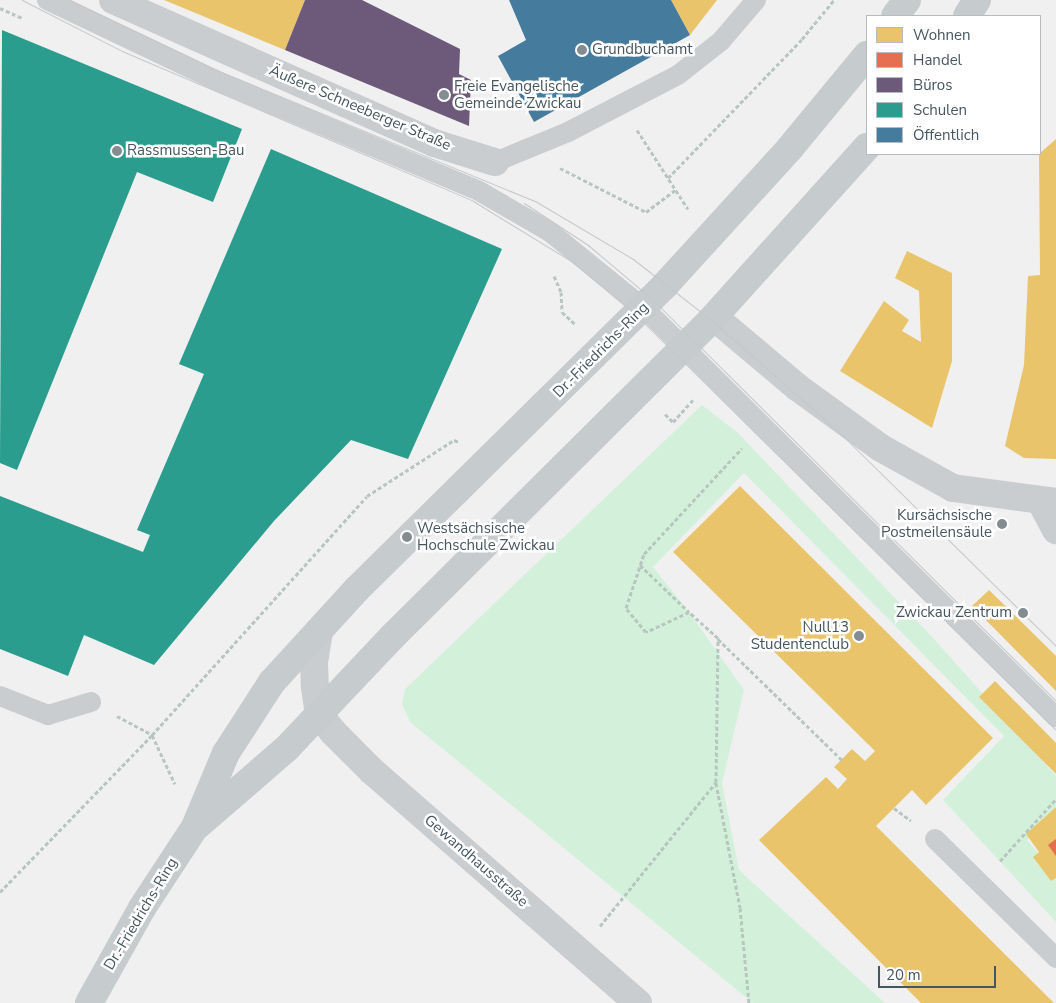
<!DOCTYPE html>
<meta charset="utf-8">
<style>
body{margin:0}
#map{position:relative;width:1056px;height:1003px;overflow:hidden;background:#f1f0f0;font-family:"Nunito Sans",sans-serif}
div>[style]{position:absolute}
.green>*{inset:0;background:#d3f1da}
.homes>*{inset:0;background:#e9c46a}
.shops>*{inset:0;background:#e76f51}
.offices>*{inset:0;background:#6d597a}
.schools>*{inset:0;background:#2a9d8f}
.public>*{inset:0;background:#457b9d}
.path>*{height:3px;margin-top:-1.5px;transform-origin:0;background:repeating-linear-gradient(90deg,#b7c6bf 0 4px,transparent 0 6.5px)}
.service>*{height:20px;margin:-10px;padding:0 10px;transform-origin:10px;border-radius:10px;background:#c9cdcf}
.pedestrian>*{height:28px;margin:-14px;padding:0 14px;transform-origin:14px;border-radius:14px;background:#c9cdcf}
.minor>*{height:28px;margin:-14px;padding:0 14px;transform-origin:14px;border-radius:14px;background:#c9cdcf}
.primary>*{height:28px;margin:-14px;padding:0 14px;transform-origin:14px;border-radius:14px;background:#c6cbcd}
.tram>*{height:1px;margin:-0.5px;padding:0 0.5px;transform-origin:0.5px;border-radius:0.5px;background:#c5c7c9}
.dots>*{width:14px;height:14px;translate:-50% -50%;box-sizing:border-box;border:2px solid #fff;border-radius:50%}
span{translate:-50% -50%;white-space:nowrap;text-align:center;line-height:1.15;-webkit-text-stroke:5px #fff;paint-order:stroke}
.poi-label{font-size:15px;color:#46565e}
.left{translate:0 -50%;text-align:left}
.right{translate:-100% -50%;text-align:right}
.street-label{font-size:15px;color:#46565e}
.legend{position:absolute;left:866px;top:15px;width:175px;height:140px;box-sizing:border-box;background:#fff;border:1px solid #b5bbbf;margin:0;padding:6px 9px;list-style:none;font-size:15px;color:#46565e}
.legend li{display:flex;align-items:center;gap:10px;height:25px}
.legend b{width:25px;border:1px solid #b5bbbf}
.scale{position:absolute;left:878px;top:966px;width:118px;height:22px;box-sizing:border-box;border:2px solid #46565e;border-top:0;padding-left:6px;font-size:15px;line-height:18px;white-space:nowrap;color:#46565e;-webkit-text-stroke:4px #fff;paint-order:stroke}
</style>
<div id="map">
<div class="green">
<div style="clip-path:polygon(702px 405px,738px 433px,935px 640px,1056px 776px,1056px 806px,1027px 840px,1056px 874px,1056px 922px,943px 800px,1004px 736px,744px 473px,653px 567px,689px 612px,744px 690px,722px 783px,739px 870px,885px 1003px,753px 1003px,410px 722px,402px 704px,405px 689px)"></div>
</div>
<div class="homes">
<div style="clip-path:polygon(164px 0,305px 0,285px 50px)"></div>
<div style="clip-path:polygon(671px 0,717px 0,690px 35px)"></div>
<div style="clip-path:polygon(1056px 139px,1056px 459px,1024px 458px,1005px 446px,1024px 365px,1028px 276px,1040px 275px,1039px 154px)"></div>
<div style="clip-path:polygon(907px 251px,952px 273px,952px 361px,932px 428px,840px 371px,884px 301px,909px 320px,902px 331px,921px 342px,919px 291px,895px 278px)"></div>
<div style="clip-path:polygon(740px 486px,993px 738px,926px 805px,912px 790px,876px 826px,1054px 1003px,921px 1003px,759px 840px,826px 777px,838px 789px,847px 779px,834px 767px,852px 749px,865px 761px,875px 751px,673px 552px)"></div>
<div style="clip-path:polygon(989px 590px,1056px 656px,1056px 691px,972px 606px)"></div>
<div style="clip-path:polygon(995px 681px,1056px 743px,1056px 774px,979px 697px)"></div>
<div style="clip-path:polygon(1056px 807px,1056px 878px,1051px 881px,1033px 857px,1039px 852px,1026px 834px)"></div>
</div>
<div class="shops">
<div style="clip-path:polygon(1056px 839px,1056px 856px,1048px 845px)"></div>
</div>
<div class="offices">
<div style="clip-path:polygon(305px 0,362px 0,460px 49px,459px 74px,471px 80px,469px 126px,285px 50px)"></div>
</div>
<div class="schools">
<div style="clip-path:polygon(2px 30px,242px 129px,213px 202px,137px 172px,17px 470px,0 463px)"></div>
<div style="clip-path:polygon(271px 149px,502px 249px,408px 459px,351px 440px,274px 521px,154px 665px,84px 635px,68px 676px,0 649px,0 496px,143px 552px,150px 535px,137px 530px,204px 374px,179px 364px)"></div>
</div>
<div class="public">
<div style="clip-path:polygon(509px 0,671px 0,690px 35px,534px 122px,498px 56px,526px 40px)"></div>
</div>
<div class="path">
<div style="left:0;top:8px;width:24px;rotate:24deg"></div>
<div style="left:637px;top:130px;width:94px;rotate:57.2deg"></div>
<div style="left:560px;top:168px;width:97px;rotate:27.1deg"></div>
<div style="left:646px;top:212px;width:39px;rotate:-37deg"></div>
<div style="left:668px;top:178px;width:193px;rotate:-46deg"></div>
<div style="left:802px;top:39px;width:50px;rotate:-50.6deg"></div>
<div style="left:554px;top:276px;width:17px;rotate:66deg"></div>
<div style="left:561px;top:292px;width:20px;rotate:87deg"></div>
<div style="left:562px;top:312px;width:19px;rotate:43deg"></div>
<div style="left:665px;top:414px;width:11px;rotate:45deg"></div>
<div style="left:673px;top:422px;width:30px;rotate:-48deg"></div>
<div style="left:640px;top:565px;width:68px;rotate:43.8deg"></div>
<div style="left:718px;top:639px;width:175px;rotate:44.3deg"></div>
<div style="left:117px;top:716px;width:40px;rotate:28deg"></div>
<div style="left:152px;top:735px;width:54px;rotate:64.9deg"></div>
<div style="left:716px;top:783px;width:127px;rotate:79.1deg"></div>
<div style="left:740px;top:908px;width:95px;rotate:84.6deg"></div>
<div style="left:894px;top:808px;width:21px;rotate:37deg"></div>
<div style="left:1000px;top:861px;width:84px;rotate:-47.9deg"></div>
<div style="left:0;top:892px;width:219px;rotate:-45.9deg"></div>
<div style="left:152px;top:735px;width:321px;rotate:-48deg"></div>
<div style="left:367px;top:496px;width:103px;rotate:-32.8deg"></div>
<div style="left:454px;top:440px;width:5px;rotate:22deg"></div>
<div style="left:600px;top:926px;width:185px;rotate:-51.1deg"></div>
<div style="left:716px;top:782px;width:144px;rotate:-89.2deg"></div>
<div style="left:718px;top:638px;width:39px;rotate:-138deg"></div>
<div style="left:689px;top:612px;width:47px;rotate:155.1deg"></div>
<div style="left:646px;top:632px;width:31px;rotate:-130deg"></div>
<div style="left:626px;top:608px;width:57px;rotate:-71.6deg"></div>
<div style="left:644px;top:554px;width:144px;rotate:-47.2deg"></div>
</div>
<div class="service">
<div style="left:47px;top:0;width:186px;rotate:25.5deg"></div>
<div style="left:215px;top:80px;width:286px;rotate:22.8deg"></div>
<div style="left:479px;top:191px;width:82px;rotate:30deg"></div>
<div style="left:550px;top:232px;width:121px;rotate:39deg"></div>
<div style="left:644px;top:308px;width:581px;rotate:44.79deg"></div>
<div style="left:495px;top:162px;width:79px;rotate:-22.3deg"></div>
<div style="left:568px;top:132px;width:124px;rotate:-27.4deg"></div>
<div style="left:678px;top:75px;width:55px;rotate:-38.3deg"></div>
<div style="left:721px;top:41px;width:54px;rotate:-49.5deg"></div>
<div style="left:0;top:696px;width:52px;rotate:21.6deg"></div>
<div style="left:48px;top:715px;width:45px;rotate:-16.8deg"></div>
<div style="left:935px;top:839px;width:170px;rotate:44.5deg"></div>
</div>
<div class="pedestrian">
<div style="left:113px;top:0;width:351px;rotate:24deg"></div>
<div style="left:434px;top:143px;width:64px;rotate:17.3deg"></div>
</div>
<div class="minor">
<div style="left:714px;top:317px;width:109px;rotate:40.1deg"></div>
<div style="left:797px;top:387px;width:104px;rotate:36deg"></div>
<div style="left:881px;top:448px;width:82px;rotate:29.1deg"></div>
<div style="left:953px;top:488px;width:104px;rotate:7.7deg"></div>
<div style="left:1041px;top:502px;width:32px;rotate:62deg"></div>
<div style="left:319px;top:631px;width:31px;rotate:99deg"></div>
<div style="left:314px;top:662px;width:25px;rotate:88deg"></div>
<div style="left:315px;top:687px;width:27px;rotate:82deg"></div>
<div style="left:319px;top:714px;width:23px;rotate:52deg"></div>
<div style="left:333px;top:732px;width:55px;rotate:45deg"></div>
<div style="left:372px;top:771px;width:353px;rotate:41.1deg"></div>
</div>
<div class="primary">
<div style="left:895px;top:16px;width:20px;rotate:-53deg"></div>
<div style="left:967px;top:16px;width:19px;rotate:-58deg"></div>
<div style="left:197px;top:826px;width:119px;rotate:-40.9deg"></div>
<div style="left:287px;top:748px;width:153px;rotate:-46.6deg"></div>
<div style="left:392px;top:637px;width:450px;rotate:-44.8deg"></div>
<div style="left:711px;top:320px;width:233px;rotate:-48deg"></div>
<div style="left:89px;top:1003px;width:109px;rotate:-60.8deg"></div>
<div style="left:142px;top:908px;width:97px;rotate:-56.8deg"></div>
<div style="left:195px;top:827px;width:80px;rotate:-67.3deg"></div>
<div style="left:226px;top:753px;width:85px;rotate:-57.1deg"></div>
<div style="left:272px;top:682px;width:126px;rotate:-47.6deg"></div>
<div style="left:357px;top:589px;width:434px;rotate:-44.6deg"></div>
<div style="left:666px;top:284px;width:184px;rotate:-47.6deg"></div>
<div style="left:790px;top:148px;width:121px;rotate:-50.4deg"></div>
</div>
<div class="tram">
<div style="left:22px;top:0;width:112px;rotate:27deg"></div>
<div style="left:122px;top:51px;width:382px;rotate:23.1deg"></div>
<div style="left:473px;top:201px;width:119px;rotate:31.5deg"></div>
<div style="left:574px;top:263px;width:81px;rotate:40deg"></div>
<div style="left:636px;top:315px;width:590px;rotate:44.66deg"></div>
<div style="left:70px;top:0;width:165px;rotate:25.5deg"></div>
<div style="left:219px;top:71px;width:342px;rotate:22.4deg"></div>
<div style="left:535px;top:201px;width:114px;rotate:30.6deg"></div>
<div style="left:633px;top:259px;width:99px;rotate:38deg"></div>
<div style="left:711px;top:320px;width:169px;rotate:41.2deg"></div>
<div style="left:838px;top:431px;width:306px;rotate:44.6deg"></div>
<div style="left:524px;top:203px;width:77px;rotate:33.3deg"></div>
<div style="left:588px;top:245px;width:84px;rotate:40.2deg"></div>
<div style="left:652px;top:299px;width:570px;rotate:44.86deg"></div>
</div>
<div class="dots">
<div style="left:582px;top:50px;background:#828c91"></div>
<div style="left:444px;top:95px;background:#828c91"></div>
<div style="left:117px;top:151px;background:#828c91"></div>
<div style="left:1002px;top:524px;background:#828c91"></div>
<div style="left:407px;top:537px;background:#828c91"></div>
<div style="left:1023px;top:613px;background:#828c91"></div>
<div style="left:859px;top:636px;background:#828c91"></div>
</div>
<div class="poi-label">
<span class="left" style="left:592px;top:50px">Grundbuchamt</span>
<span class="left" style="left:454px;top:95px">Freie Evangelische<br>Gemeinde Zwickau</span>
<span class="left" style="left:127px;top:151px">Rassmussen-Bau</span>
<span class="right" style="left:992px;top:524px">Kursächsische<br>Postmeilensäule</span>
<span class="left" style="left:417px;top:537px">Westsächsische<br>Hochschule Zwickau</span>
<span class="right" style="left:1012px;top:613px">Zwickau Zentrum</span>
<span class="right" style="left:849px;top:636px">Null13<br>Studentenclub</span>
</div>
<div class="street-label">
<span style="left:360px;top:108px;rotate:23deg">Äußere Schneeberger Straße</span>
<span style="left:601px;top:350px;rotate:-45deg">Dr.-Friedrichs-Ring</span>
<span style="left:476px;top:861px;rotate:41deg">Gewandhausstraße</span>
<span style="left:141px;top:914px;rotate:-59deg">Dr.-Friedrichs-Ring</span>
</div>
<ul class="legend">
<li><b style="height:14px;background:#e9c46a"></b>Wohnen</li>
<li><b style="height:14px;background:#e76f51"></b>Handel</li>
<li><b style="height:14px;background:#6d597a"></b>Büros</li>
<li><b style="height:14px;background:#2a9d8f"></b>Schulen</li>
<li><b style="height:14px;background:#457b9d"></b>Öffentlich</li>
</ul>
<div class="scale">20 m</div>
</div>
